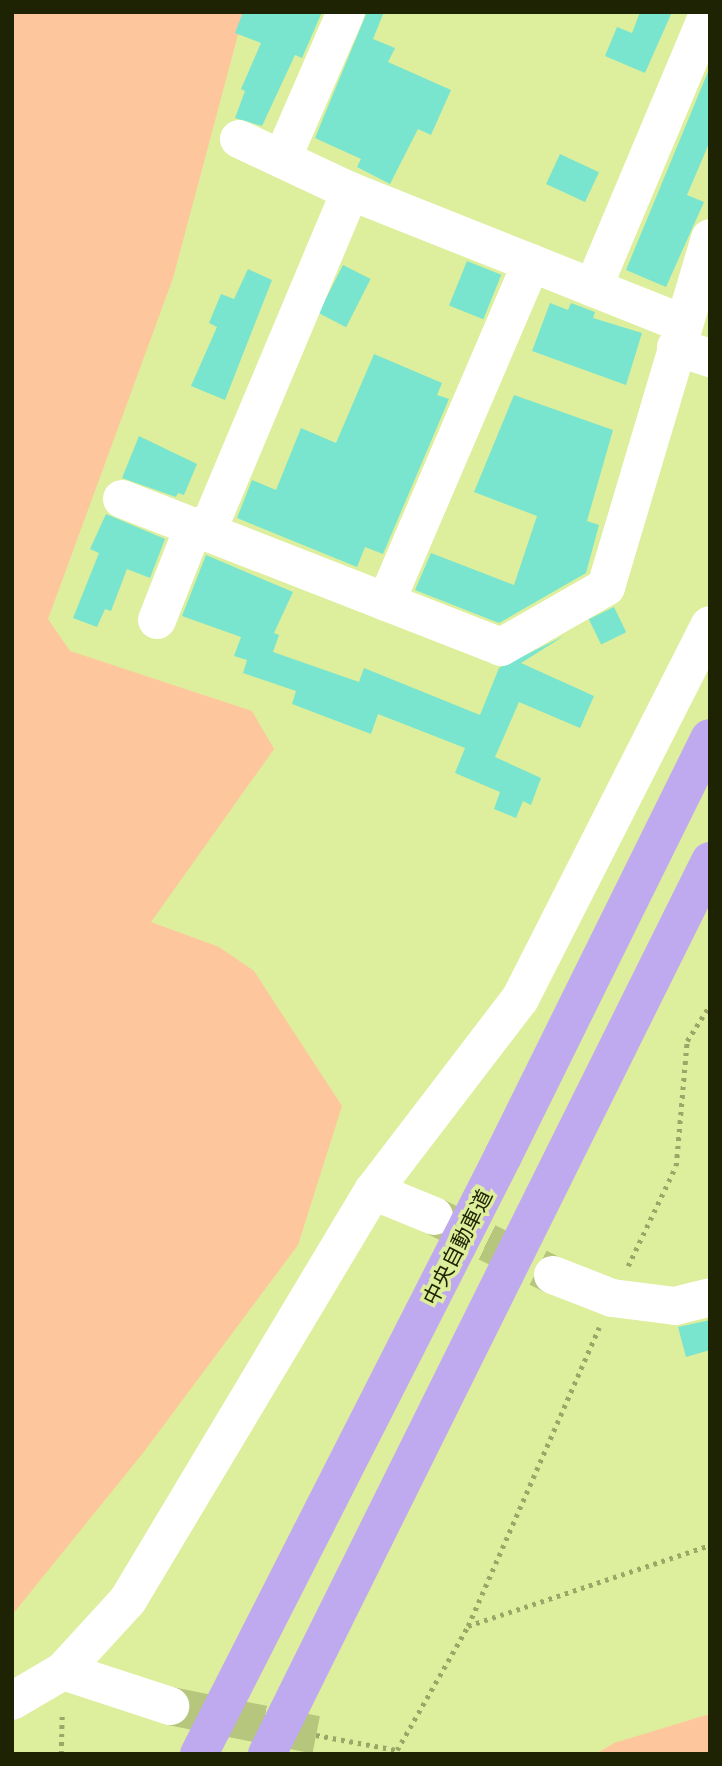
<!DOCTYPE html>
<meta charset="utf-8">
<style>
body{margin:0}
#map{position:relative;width:722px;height:1766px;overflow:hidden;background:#ddee9c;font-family:"IBM Plex Sans","Noto Sans JP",sans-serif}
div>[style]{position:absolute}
.green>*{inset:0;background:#fec69c}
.building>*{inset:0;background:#79e5ce;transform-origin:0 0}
.minor-tunnel>*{height:38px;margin-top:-19px;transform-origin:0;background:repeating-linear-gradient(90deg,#b7c67d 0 38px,transparent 0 57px)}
.path>*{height:4.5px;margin-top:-2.25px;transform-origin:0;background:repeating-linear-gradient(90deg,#9aa766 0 3.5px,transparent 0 8.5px)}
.minor>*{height:38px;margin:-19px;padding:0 19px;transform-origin:19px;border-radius:19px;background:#fff}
.highway>*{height:38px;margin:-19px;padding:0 19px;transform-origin:19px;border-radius:19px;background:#bfa9ef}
span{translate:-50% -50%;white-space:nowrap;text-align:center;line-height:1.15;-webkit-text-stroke:7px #ddee9c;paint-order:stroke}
.street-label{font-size:21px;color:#1e2403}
.frame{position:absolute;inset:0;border:14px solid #1e2403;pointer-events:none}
</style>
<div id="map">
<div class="green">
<div style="clip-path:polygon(12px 12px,244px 12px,173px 278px,48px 619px,70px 651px,252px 711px,274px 749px,151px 922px,219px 947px,254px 971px,342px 1106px,298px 1245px,143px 1453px,12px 1615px)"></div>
<div style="clip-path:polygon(710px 1714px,710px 1754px,596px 1754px,614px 1743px)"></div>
</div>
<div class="building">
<div style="clip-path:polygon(243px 12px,322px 12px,302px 58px,295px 55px,262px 126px,235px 118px,245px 91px,241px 89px,261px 43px,235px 33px)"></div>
<div style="clip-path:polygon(367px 12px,384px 12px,373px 39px,395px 48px,388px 62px,451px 90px,431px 135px,418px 129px,390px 184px,357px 167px,361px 159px,315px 138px)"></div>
<div style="clip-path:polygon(640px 12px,672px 12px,645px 73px,605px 56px,617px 27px,632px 33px)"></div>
<div style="clip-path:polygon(710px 67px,710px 141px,687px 195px,704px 202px,666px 287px,626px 270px)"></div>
<div style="left:560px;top:154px;width:43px;height:33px;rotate:25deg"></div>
<div style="left:467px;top:261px;width:37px;height:48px;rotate:22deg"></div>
<div style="left:343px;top:265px;width:31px;height:54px;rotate:27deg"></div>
<div style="clip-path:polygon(248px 269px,272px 280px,225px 400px,191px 386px,217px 327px,209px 323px,221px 294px,234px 299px)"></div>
<div style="clip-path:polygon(550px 303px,568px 310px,571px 303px,595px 312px,593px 318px,642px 333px,626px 385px,532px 351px)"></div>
<div style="clip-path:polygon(374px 354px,442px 383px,437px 395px,449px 399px,383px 554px,365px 547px,357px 567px,237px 518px,252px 480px,276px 490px,301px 428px,336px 443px)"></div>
<div style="clip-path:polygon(514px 395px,613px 430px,587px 521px,599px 525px,586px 573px,499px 623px,415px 590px,431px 553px,514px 585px,537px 516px,474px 492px)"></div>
<div style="clip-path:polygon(139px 436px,197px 464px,184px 495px,178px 493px,176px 497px,122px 478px)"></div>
<div style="clip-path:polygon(106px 514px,165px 539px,150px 578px,127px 569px,111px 611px,105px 609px,97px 627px,73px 618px,99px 553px,90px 549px)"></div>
<div style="clip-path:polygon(206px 555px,293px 592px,274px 633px,279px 635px,273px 652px,359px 682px,364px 668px,480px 715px,499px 668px,564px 636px,521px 663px,594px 696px,580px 728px,519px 702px,495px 757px,541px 778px,531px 805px,523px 801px,516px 818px,494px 809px,500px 792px,455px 773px,465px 748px,378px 714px,371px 734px,292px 704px,296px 691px,243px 673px,247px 660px,234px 656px,241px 637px,182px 616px)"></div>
<div style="left:614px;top:607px;width:28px;height:28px;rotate:64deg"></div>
<div style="clip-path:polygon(710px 1320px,710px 1350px,686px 1357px,678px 1327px)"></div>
</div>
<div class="minor-tunnel">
<div style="left:436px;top:1217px;width:131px;rotate:26.4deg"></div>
<div style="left:170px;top:1706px;width:149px;rotate:11.2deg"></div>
</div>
<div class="path">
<div style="left:628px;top:1266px;width:111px;rotate:-64.4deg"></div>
<div style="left:676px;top:1166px;width:125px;rotate:-85deg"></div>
<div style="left:687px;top:1041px;width:43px;rotate:-57.4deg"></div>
<div style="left:468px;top:1626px;width:255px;rotate:-18.5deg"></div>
<div style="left:316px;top:1735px;width:82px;rotate:10.5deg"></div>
<div style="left:397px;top:1750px;width:143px;rotate:-60.2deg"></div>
<div style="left:468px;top:1626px;width:326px;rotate:-66.3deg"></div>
<div style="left:61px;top:1754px;width:41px;rotate:-88.6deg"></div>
</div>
<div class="minor">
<div style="left:239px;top:139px;width:123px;rotate:25.1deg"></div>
<div style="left:350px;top:191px;width:357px;rotate:21.7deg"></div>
<div style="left:282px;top:159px;width:160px;rotate:-66.5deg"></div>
<div style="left:593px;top:288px;width:299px;rotate:-67.2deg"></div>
<div style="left:676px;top:347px;width:36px;rotate:18deg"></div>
<div style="left:122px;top:499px;width:407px;rotate:21.3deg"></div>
<div style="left:501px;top:647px;width:121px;rotate:-29.7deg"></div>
<div style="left:606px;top:587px;width:364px;rotate:-73.4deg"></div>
<div style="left:207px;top:532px;width:370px;rotate:-67.2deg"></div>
<div style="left:386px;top:602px;width:369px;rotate:-66.8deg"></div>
<div style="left:157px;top:620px;width:101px;rotate:-68.5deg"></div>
<div style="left:373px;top:1191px;width:66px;rotate:22.3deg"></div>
<div style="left:553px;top:1275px;width:63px;rotate:21.3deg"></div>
<div style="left:612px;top:1298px;width:64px;rotate:7.2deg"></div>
<div style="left:675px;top:1306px;width:36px;rotate:-14deg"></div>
<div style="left:63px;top:1671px;width:113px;rotate:18.1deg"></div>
<div style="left:12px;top:1701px;width:59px;rotate:-30.5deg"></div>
<div style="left:63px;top:1671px;width:96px;rotate:-47.5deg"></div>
<div style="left:128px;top:1600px;width:477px;rotate:-59.1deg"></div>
<div style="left:373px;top:1191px;width:242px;rotate:-52.6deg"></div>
<div style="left:520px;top:999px;width:419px;rotate:-63.1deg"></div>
</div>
<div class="highway">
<div style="left:199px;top:1754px;width:671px;rotate:-63.05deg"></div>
<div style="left:503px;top:1156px;width:466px;rotate:-63.7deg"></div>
<div style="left:267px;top:1754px;width:997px;rotate:-63.61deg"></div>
</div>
<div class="street-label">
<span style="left:457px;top:1247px;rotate:-63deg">中央自動車道</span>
</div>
<div class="frame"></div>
</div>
